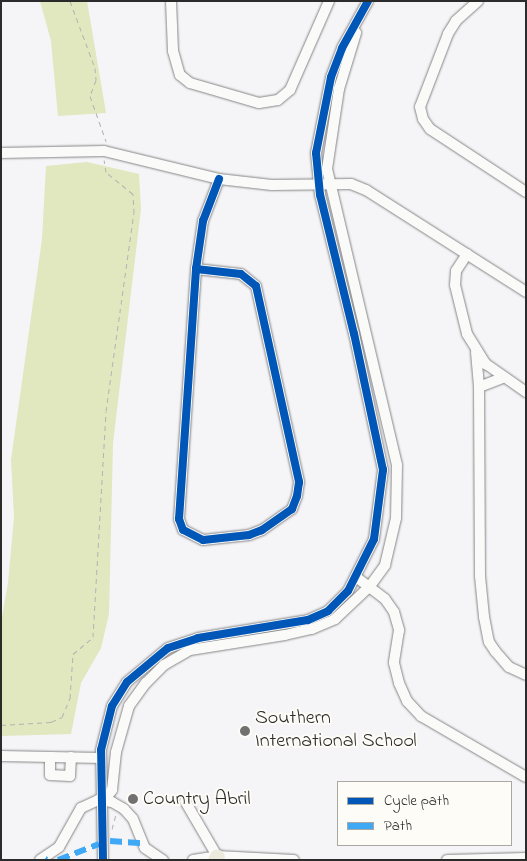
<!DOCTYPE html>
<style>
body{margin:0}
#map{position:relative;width:527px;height:861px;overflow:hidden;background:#f5f4f7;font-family:"Indie Flower",sans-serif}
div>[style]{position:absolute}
.green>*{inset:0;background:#e1e7be}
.path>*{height:1px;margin-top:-0.5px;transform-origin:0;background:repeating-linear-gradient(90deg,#b4b3b2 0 5px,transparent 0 9px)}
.roads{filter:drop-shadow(0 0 1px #868587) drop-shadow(0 0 1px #868587)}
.minor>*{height:10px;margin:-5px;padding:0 5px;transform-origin:5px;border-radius:5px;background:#fafaf9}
.highway>*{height:15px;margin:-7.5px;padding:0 7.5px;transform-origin:7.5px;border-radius:7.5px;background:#ece9dd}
.quiet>*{height:6px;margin-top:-3px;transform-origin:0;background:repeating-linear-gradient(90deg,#3fa9f5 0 12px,transparent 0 18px)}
.cycleway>*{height:8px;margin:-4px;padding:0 4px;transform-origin:4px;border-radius:4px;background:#0057b8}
.dots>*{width:14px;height:14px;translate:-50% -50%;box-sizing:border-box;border:2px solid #fdfcf7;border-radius:50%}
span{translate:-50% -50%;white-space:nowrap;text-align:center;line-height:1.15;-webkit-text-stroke:4px #fdfcf7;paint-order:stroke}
.poi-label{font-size:20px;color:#2b2b2b}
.left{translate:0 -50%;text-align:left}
.frame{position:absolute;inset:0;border:2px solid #2b2b2b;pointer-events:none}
.legend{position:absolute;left:337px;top:781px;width:175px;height:65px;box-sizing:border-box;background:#fdfcf7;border:1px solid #a9a8a5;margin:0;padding:6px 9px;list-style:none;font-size:15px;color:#2b2b2b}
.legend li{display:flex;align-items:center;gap:10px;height:25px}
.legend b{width:25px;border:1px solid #a9a8a5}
</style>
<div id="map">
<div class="green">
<div style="clip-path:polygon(40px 1px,87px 1px,106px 113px,58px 116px,51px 41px)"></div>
<div style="clip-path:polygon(87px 162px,139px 174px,141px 209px,113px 443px,109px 614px,101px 648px,81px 683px,71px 734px,1px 736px,1px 622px,8px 583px,14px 517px,11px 460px,42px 239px,46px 166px)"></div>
</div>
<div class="path">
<div style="left:70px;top:1px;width:72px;rotate:69.5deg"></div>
<div style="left:95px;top:68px;width:12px;rotate:85deg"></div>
<div style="left:96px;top:80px;width:17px;rotate:111deg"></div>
<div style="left:90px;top:96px;width:48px;rotate:70.4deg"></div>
<div style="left:1px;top:725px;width:50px;rotate:-3.4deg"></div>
<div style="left:51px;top:722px;width:12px;rotate:-24deg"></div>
<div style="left:62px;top:717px;width:21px;rotate:-67deg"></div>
<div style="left:70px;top:698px;width:44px;rotate:-86.1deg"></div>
<div style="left:73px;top:654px;width:26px;rotate:-40deg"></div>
<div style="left:93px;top:637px;width:226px;rotate:-86.7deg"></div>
<div style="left:106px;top:411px;width:200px;rotate:-82deg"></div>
<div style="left:134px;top:213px;width:19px;rotate:-93deg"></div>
<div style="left:133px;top:194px;width:35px;rotate:-141deg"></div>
<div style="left:106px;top:172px;width:12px;rotate:-99deg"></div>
<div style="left:112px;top:829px;width:16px;rotate:-75deg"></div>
</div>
<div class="roads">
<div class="minor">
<div style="left:171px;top:1px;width:50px;rotate:87.7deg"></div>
<div style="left:173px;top:51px;width:25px;rotate:74deg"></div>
<div style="left:180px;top:75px;width:13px;rotate:39deg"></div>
<div style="left:190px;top:83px;width:72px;rotate:16.2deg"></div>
<div style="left:259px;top:103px;width:19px;rotate:-9deg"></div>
<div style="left:278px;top:100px;width:16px;rotate:-40deg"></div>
<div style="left:290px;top:90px;width:97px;rotate:-66.3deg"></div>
<div style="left:478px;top:1px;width:30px;rotate:138deg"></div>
<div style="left:456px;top:21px;width:15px;rotate:122deg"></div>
<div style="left:448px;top:34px;width:78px;rotate:111deg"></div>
<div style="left:420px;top:107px;width:12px;rotate:76deg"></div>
<div style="left:423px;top:119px;width:12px;rotate:55deg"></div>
<div style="left:430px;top:129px;width:115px;rotate:33.3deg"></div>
<div style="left:1px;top:153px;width:103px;rotate:-1.1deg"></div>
<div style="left:104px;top:151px;width:118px;rotate:13.7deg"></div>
<div style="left:219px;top:179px;width:53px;rotate:6.5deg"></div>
<div style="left:272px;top:185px;width:79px;rotate:-0.7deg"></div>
<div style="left:351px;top:184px;width:16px;rotate:22deg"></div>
<div style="left:366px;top:190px;width:190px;rotate:32.5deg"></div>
<div style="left:467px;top:254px;width:20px;rotate:123deg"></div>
<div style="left:456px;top:271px;width:14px;rotate:94deg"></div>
<div style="left:455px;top:285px;width:50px;rotate:76.2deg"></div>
<div style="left:467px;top:334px;width:36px;rotate:58deg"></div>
<div style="left:486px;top:364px;width:49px;rotate:35deg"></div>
<div style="left:196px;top:269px;width:45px;rotate:6.3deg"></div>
<div style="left:241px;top:274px;width:19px;rotate:39deg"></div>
<div style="left:256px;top:286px;width:201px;rotate:77.6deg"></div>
<div style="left:299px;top:482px;width:14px;rotate:98deg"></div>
<div style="left:297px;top:496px;width:14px;rotate:111deg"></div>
<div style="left:292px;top:509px;width:37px;rotate:145deg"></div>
<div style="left:262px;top:530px;width:14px;rotate:159deg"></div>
<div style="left:249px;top:535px;width:46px;rotate:173.8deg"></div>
<div style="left:203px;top:540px;width:22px;rotate:-153deg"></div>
<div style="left:183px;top:530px;width:12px;rotate:-110deg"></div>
<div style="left:179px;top:519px;width:251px;rotate:-86.1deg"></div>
<div style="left:196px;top:269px;width:49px;rotate:-81.7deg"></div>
<div style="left:203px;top:221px;width:45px;rotate:-69.1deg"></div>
<div style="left:476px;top:352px;width:35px;rotate:85deg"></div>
<div style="left:479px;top:387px;width:189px;rotate:89.7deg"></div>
<div style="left:480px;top:576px;width:41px;rotate:84.4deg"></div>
<div style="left:484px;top:617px;width:25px;rotate:79deg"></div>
<div style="left:489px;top:642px;width:11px;rotate:56deg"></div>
<div style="left:495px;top:651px;width:21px;rotate:49deg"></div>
<div style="left:509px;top:667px;width:19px;rotate:25deg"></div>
<div style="left:479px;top:387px;width:25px;rotate:-21deg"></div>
<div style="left:356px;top:577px;width:36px;rotate:37deg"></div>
<div style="left:385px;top:599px;width:16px;rotate:55deg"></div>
<div style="left:394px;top:612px;width:19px;rotate:74deg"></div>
<div style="left:399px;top:630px;width:33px;rotate:99deg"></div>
<div style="left:394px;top:663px;width:21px;rotate:76deg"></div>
<div style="left:399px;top:683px;width:20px;rotate:66deg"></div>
<div style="left:407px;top:701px;width:21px;rotate:47deg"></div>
<div style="left:421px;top:716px;width:121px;rotate:30.2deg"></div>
<div style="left:1px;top:756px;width:100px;rotate:1.1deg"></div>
<div style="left:50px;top:757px;width:18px;rotate:90deg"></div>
<div style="left:50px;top:775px;width:20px;rotate:3deg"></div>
<div style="left:70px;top:776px;width:19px;rotate:-87deg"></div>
<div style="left:104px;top:801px;width:14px;rotate:-54deg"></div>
<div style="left:112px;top:790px;width:38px;rotate:-84deg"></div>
<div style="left:116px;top:752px;width:48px;rotate:-74.2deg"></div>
<div style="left:129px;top:706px;width:29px;rotate:-54deg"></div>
<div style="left:146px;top:683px;width:25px;rotate:-45deg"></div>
<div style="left:164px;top:665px;width:30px;rotate:-30deg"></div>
<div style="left:190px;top:650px;width:96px;rotate:-9deg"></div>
<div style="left:285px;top:635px;width:28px;rotate:-13deg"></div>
<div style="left:312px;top:629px;width:25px;rotate:-23deg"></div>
<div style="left:335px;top:619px;width:48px;rotate:-43.3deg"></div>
<div style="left:370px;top:586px;width:26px;rotate:-54deg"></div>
<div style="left:385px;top:565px;width:48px;rotate:-76.8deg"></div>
<div style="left:396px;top:518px;width:53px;rotate:-88.9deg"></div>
<div style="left:397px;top:465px;width:304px;rotate:-103.3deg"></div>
<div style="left:327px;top:169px;width:81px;rotate:-81.5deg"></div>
<div style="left:339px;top:89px;width:59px;rotate:-73.1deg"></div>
<div style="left:185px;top:801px;width:64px;rotate:59.8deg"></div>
<div style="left:40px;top:860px;width:23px;rotate:-34deg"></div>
<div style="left:59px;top:847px;width:45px;rotate:-60.6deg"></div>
<div style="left:81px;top:808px;width:19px;rotate:-25deg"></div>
<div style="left:98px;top:800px;width:14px;rotate:8deg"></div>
<div style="left:112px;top:802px;width:14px;rotate:30deg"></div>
<div style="left:124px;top:809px;width:13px;rotate:48deg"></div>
<div style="left:133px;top:819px;width:31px;rotate:68deg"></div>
<div style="left:145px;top:848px;width:22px;rotate:34deg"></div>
<div style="left:103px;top:860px;width:110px;rotate:-91deg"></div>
<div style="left:101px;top:750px;width:45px;rotate:-76deg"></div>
<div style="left:112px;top:706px;width:28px;rotate:-58deg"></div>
<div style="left:127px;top:682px;width:53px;rotate:-39.7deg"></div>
<div style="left:168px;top:648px;width:32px;rotate:-18deg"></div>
<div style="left:198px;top:638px;width:111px;rotate:-9.3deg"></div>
<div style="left:308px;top:620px;width:22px;rotate:-24deg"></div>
<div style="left:328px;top:611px;width:28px;rotate:-45deg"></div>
<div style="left:348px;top:591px;width:58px;rotate:-63.4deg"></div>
<div style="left:374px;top:539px;width:70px;rotate:-82.6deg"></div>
<div style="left:383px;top:470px;width:139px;rotate:-102deg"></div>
<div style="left:354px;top:334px;width:143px;rotate:-103.7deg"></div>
<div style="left:320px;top:195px;width:42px;rotate:-95.4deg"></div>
<div style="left:316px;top:153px;width:77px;rotate:-78.8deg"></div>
<div style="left:331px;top:77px;width:31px;rotate:-69deg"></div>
<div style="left:342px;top:48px;width:54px;rotate:-61deg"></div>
<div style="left:193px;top:860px;width:24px;rotate:-9deg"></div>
<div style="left:217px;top:856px;width:77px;rotate:3deg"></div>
<div style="left:447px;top:860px;width:79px;rotate:-1.5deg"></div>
</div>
<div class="highway">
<div style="left:215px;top:860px;width:4px;rotate:-63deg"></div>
</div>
</div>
<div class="quiet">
<div style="left:110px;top:841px;width:32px;rotate:4deg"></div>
<div style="left:45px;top:859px;width:2px;rotate:27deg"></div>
<div style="left:58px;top:860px;width:44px;rotate:-21.3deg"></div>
</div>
<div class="cycleway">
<div style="left:196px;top:269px;width:45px;rotate:6.3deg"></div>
<div style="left:241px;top:274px;width:19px;rotate:39deg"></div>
<div style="left:256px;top:286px;width:201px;rotate:77.6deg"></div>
<div style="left:299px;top:482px;width:14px;rotate:98deg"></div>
<div style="left:297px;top:496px;width:14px;rotate:111deg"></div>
<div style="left:292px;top:509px;width:37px;rotate:145deg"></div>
<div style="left:262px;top:530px;width:14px;rotate:159deg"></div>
<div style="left:249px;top:535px;width:46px;rotate:173.8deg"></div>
<div style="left:203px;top:540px;width:22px;rotate:-153deg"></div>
<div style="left:183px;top:530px;width:12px;rotate:-110deg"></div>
<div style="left:179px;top:519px;width:251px;rotate:-86.1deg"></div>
<div style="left:196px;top:269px;width:49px;rotate:-81.7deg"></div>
<div style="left:203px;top:221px;width:45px;rotate:-69.1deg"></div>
<div style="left:103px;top:860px;width:110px;rotate:-91deg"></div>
<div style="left:101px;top:750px;width:45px;rotate:-76deg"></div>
<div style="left:112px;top:706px;width:28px;rotate:-58deg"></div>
<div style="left:127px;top:682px;width:53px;rotate:-39.7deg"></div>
<div style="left:168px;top:648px;width:32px;rotate:-18deg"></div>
<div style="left:198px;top:638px;width:111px;rotate:-9.3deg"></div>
<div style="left:308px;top:620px;width:22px;rotate:-24deg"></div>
<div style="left:328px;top:611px;width:28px;rotate:-45deg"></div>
<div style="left:348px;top:591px;width:58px;rotate:-63.4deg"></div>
<div style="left:374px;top:539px;width:70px;rotate:-82.6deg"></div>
<div style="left:383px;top:470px;width:139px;rotate:-102deg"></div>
<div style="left:354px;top:334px;width:143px;rotate:-103.7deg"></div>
<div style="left:320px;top:195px;width:42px;rotate:-95.4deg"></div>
<div style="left:316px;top:153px;width:77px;rotate:-78.8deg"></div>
<div style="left:331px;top:77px;width:31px;rotate:-69deg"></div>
<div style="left:342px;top:48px;width:54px;rotate:-61deg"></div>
</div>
<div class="dots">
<div style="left:245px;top:731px;background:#727172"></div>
<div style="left:133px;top:799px;background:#727172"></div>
</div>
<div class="poi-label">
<span class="left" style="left:255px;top:730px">Southern<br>International School</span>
<span class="left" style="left:143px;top:799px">Country Abril</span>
</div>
<div class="frame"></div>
<ul class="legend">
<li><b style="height:6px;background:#0057b8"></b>Cycle path</li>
<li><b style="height:6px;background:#3fa9f5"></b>Path</li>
</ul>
</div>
